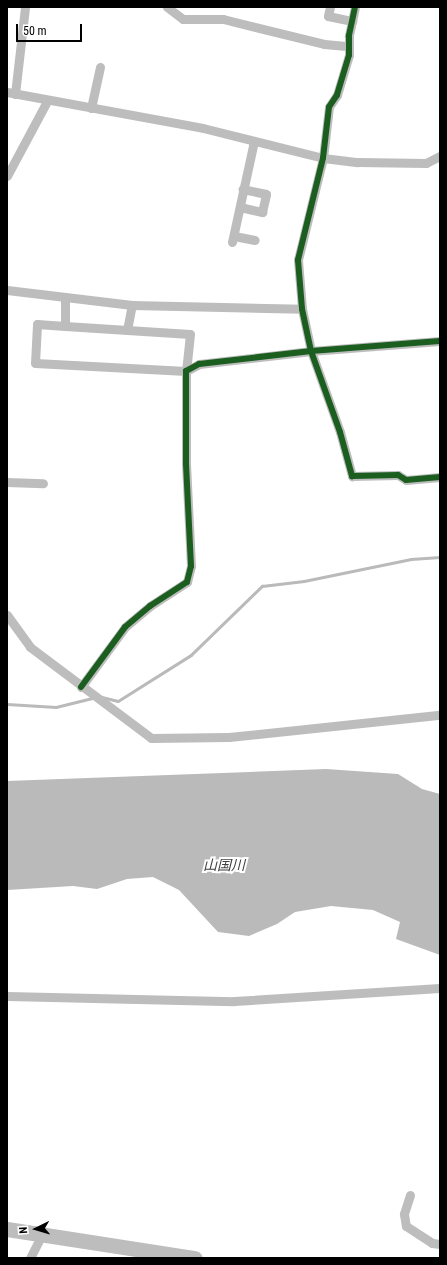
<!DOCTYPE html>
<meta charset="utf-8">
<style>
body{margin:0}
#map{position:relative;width:447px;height:1265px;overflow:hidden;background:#fff;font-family:"Roboto Condensed","Noto Sans JP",sans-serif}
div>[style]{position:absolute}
.water>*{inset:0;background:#bababa}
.stream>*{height:2.5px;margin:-1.25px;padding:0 1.25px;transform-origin:1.25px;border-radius:1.25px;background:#bababa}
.street>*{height:9px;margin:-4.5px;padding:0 4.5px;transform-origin:4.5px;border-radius:4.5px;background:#bdbdbd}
.primary>*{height:15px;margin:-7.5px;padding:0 7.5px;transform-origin:7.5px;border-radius:7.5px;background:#bdbdbd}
.cycleway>*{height:6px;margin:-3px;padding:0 3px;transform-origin:3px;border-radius:3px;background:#1b5e20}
span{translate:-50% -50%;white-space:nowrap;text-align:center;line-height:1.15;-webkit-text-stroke:4px #fff;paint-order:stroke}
.water-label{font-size:14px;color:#3e3e3e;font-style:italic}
.frame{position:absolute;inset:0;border:8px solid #000;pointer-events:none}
.north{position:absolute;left:16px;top:1209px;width:40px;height:40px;-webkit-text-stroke:3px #fff;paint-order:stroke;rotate:265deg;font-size:11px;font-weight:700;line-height:16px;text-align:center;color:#000}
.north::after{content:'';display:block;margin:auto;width:14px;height:18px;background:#000;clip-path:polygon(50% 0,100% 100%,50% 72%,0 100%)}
.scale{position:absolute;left:16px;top:24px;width:66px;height:18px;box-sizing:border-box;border:2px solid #000;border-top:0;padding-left:5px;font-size:12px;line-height:14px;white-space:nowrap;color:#000;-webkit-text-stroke:3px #fff;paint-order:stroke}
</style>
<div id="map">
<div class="water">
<div style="clip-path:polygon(326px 769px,398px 774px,422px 789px,440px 794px,440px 955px,396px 939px,400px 922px,373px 910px,331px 906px,295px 912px,277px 924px,249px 936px,218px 932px,179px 890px,153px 877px,127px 879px,97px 889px,73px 886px,7px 890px,7px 781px)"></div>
</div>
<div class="stream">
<div style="left:102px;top:697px;width:16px;rotate:14deg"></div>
<div style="left:118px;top:701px;width:86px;rotate:-32.2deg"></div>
<div style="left:191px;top:655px;width:99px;rotate:-44.2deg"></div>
<div style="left:262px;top:586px;width:42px;rotate:-6.8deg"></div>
<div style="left:304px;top:581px;width:109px;rotate:-11.6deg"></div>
<div style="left:411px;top:559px;width:29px;rotate:-4deg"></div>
<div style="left:7px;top:704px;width:49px;rotate:3.5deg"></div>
<div style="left:56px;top:707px;width:38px;rotate:-14deg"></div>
</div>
<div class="street">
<div style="left:167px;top:7px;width:20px;rotate:37deg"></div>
<div style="left:183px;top:19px;width:40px"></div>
<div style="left:223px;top:19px;width:104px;rotate:13.9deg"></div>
<div style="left:324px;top:44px;width:25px;rotate:5deg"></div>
<div style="left:330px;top:7px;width:9px;rotate:103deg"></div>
<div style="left:328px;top:16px;width:25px;rotate:12deg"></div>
<div style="left:355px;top:7px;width:30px;rotate:102deg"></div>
<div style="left:349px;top:36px;width:19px;rotate:90deg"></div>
<div style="left:349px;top:55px;width:42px;rotate:106.7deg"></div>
<div style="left:337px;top:95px;width:14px;rotate:124deg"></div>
<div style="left:329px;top:107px;width:51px;rotate:96.7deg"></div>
<div style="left:323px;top:158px;width:105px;rotate:103.8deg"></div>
<div style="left:298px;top:260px;width:49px;rotate:85.3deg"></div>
<div style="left:302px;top:309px;width:43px;rotate:77.9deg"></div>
<div style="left:311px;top:351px;width:86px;rotate:70.3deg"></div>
<div style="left:340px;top:432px;width:46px;rotate:74.7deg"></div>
<div style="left:352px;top:476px;width:46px;rotate:-1.2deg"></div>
<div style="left:398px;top:475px;width:9px;rotate:32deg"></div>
<div style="left:406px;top:480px;width:34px;rotate:-5deg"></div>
<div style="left:7px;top:92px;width:199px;rotate:10.4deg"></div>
<div style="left:203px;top:128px;width:124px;rotate:14deg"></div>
<div style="left:323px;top:158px;width:35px;rotate:7deg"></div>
<div style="left:358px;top:162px;width:68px;rotate:0.8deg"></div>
<div style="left:426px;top:163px;width:16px;rotate:-27deg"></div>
<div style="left:15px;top:94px;width:88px;rotate:-83.4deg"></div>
<div style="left:91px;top:108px;width:42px;rotate:-77.6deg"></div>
<div style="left:7px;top:176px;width:85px;rotate:-61.9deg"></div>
<div style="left:240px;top:207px;width:23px;rotate:13deg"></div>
<div style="left:262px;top:212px;width:18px;rotate:-77deg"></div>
<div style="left:266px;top:194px;width:24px;rotate:-168deg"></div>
<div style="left:234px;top:236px;width:21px;rotate:11deg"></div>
<div style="left:232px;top:242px;width:103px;rotate:-77.7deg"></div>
<div style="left:7px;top:290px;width:126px;rotate:6.8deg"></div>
<div style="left:132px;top:305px;width:170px;rotate:1.3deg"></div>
<div style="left:65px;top:326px;width:125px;rotate:3.7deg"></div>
<div style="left:190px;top:334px;width:37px;rotate:96deg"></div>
<div style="left:186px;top:371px;width:151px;rotate:-177deg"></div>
<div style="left:35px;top:363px;width:39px;rotate:-87deg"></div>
<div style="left:37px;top:324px;width:28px;rotate:4deg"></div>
<div style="left:65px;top:326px;width:29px;rotate:-90deg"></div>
<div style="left:127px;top:330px;width:25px;rotate:-79deg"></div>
<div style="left:7px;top:482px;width:36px;rotate:2deg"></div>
<div style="left:7px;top:615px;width:39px;rotate:54deg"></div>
<div style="left:30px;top:647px;width:151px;rotate:36.9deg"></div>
<div style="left:151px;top:738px;width:78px;rotate:-0.7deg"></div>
<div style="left:229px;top:737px;width:212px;rotate:-6deg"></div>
<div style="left:81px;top:687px;width:74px;rotate:-53.7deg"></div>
<div style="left:125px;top:627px;width:33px;rotate:-40deg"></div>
<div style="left:150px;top:606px;width:44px;rotate:-33deg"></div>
<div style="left:187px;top:582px;width:16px;rotate:-76deg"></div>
<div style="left:191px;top:566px;width:103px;rotate:-92.8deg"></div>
<div style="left:186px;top:463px;width:92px;rotate:-90deg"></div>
<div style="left:186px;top:371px;width:15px;rotate:-28deg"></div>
<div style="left:199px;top:364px;width:113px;rotate:-6.6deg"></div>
<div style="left:311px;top:351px;width:129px;rotate:-4.4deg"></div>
<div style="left:7px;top:996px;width:227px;rotate:1.3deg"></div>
<div style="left:234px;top:1001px;width:206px;rotate:-3.6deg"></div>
<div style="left:410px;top:1195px;width:20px;rotate:108deg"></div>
<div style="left:404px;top:1214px;width:12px;rotate:81deg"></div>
<div style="left:406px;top:1226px;width:31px;rotate:33deg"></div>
<div style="left:432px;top:1243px;width:8px;rotate:7deg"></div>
<div style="left:30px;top:1258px;width:27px;rotate:-63deg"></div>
</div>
<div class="primary">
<div style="left:7px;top:1229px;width:190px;rotate:8.8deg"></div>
</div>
<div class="cycleway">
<div style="left:355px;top:7px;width:30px;rotate:102deg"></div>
<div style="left:349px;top:36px;width:19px;rotate:90deg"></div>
<div style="left:349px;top:55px;width:42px;rotate:106.7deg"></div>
<div style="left:337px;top:95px;width:14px;rotate:124deg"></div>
<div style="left:329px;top:107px;width:51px;rotate:96.7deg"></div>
<div style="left:323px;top:158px;width:105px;rotate:103.8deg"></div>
<div style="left:298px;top:260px;width:49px;rotate:85.3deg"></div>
<div style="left:302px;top:309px;width:43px;rotate:77.9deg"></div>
<div style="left:311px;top:351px;width:86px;rotate:70.3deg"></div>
<div style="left:340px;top:432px;width:46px;rotate:74.7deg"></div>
<div style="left:352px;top:476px;width:46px;rotate:-1.2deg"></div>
<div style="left:398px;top:475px;width:9px;rotate:32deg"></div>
<div style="left:406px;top:480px;width:34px;rotate:-5deg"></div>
<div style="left:81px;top:687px;width:74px;rotate:-53.7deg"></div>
<div style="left:125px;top:627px;width:33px;rotate:-40deg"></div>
<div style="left:150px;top:606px;width:44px;rotate:-33deg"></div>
<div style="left:187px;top:582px;width:16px;rotate:-76deg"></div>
<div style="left:191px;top:566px;width:103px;rotate:-92.8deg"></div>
<div style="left:186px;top:463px;width:92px;rotate:-90deg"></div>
<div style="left:186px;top:371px;width:15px;rotate:-28deg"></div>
<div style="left:199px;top:364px;width:113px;rotate:-6.6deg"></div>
<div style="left:311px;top:351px;width:129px;rotate:-4.4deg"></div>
</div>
<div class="water-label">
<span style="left:224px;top:865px">山国川</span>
</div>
<div class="frame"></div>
<div class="north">N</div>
<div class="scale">50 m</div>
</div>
